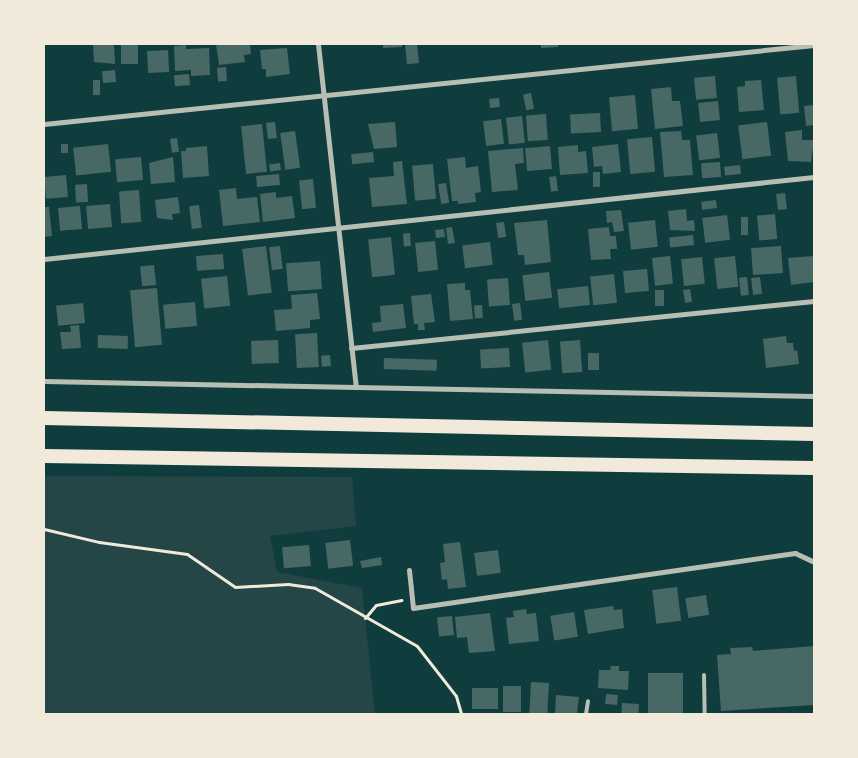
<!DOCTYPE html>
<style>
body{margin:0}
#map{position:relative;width:858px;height:758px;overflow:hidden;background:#0f3d3e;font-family:"PT Serif",serif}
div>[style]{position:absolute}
.green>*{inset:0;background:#244646}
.building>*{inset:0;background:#486865;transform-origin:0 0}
.path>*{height:3px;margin:-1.5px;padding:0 1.5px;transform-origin:1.5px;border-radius:1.5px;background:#f1e9da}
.service>*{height:4px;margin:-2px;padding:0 2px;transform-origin:2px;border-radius:2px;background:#b8beb3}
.minor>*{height:5px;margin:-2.5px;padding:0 2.5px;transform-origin:2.5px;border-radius:2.5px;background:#b8beb3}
.trunk>*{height:14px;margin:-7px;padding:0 7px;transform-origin:7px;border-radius:7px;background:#f1e9da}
span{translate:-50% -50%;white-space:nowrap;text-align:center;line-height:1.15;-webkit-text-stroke:4px #f1e9da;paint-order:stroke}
.frame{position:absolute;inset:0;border:45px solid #f1e9da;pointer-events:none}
</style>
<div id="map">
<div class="green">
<div style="clip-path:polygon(44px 476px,352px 477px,356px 526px,270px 536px,277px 572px,362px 588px,375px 714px,44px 714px)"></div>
</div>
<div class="building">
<div style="clip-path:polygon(93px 44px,114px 44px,115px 64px,94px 62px)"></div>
<div style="left:121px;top:44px;width:17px;height:20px"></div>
<div style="clip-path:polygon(216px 44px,250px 44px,251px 54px,244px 55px,245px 62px,219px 65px)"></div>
<div style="clip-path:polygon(383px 44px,402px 44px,402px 47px,383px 48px)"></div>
<div style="left:417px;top:44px;width:19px;height:12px;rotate:84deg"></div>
<div style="clip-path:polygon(541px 44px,558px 44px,558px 47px,541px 48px)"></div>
<div style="clip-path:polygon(186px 45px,186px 49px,209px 48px,210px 75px,191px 76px,191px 70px,175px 71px,174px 46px)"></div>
<div style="clip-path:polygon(287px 48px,290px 74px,266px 77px,266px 69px,262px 69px,260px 50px)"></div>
<div style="left:168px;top:50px;width:22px;height:21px;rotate:87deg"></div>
<div style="left:226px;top:67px;width:14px;height:9px;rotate:86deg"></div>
<div style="left:115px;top:70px;width:12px;height:13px;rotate:85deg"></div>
<div style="left:189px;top:74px;width:11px;height:15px;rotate:85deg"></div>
<div style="left:715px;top:76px;width:22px;height:21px;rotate:85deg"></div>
<div style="left:796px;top:76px;width:37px;height:19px;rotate:85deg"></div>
<div style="left:93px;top:80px;width:7px;height:15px"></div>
<div style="clip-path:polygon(761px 80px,764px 110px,739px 112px,737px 87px,745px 86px,745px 81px)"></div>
<div style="clip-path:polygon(671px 87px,672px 101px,680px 101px,683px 126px,655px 129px,651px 89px)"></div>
<div style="left:531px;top:93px;width:16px;height:8px;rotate:79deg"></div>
<div style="left:635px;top:95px;width:34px;height:26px;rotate:85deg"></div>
<div style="left:499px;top:98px;width:9px;height:10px;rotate:84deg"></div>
<div style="left:718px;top:101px;width:19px;height:20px;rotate:84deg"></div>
<div style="clip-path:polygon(814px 105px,814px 125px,806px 126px,804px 106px)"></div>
<div style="left:600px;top:113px;width:19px;height:30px;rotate:87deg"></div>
<div style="left:546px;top:114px;width:26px;height:20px;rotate:86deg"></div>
<div style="left:522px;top:116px;width:27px;height:16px;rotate:84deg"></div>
<div style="left:501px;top:119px;width:25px;height:18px;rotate:83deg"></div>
<div style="left:275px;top:122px;width:16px;height:9px;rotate:83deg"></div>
<div style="clip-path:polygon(395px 122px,397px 147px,374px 149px,368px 124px)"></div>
<div style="left:767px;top:122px;width:34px;height:29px;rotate:83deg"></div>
<div style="left:262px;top:124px;width:48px;height:21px;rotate:84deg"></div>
<div style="clip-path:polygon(802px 130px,802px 140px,814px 140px,811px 162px,788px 161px,785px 132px)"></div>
<div style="left:295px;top:131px;width:37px;height:15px;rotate:82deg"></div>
<div style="clip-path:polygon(681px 131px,682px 140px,690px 140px,693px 175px,664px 177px,660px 132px)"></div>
<div style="left:717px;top:133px;width:25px;height:21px;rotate:83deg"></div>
<div style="left:652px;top:137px;width:35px;height:25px;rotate:85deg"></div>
<div style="left:177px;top:138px;width:14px;height:7px;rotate:82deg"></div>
<div style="left:61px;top:144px;width:7px;height:9px"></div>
<div style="left:108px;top:144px;width:28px;height:35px;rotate:84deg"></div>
<div style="clip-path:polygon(618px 144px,621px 172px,603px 174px,602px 166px,594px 167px,592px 147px)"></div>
<div style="clip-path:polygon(578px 145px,578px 152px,586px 151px,588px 173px,560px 175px,558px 147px)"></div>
<div style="clip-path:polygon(207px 146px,209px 176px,183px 178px,181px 151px,186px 151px,186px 148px)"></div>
<div style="left:550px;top:146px;width:23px;height:25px;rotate:85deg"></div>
<div style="clip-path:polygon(523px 148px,524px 163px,515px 164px,518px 190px,492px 192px,488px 151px)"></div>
<div style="left:373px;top:152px;width:10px;height:22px;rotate:84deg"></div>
<div style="left:141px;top:157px;width:23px;height:26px;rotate:85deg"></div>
<div style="clip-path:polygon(173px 157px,175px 182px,151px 184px,149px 163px)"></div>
<div style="clip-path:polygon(465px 157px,466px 168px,478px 166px,481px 192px,475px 193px,476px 202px,458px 204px,458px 201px,452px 201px,447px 159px)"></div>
<div style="clip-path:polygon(402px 161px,407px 204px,372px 207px,369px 178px,394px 176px,393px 162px)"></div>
<div style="left:720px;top:162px;width:15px;height:19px;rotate:86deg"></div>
<div style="left:280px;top:163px;width:7px;height:11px;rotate:82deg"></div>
<div style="left:433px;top:164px;width:35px;height:21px;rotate:85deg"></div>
<div style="left:740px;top:165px;width:9px;height:16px;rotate:84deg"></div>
<div style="left:593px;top:172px;width:7px;height:15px"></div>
<div style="left:279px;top:174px;width:11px;height:23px;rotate:85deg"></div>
<div style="left:66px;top:175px;width:22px;height:22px;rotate:85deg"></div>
<div style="left:556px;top:176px;width:15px;height:7px;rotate:82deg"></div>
<div style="left:313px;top:179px;width:29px;height:14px;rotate:84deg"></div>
<div style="left:446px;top:183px;width:20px;height:8px;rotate:81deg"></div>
<div style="left:87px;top:184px;width:18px;height:12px;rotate:87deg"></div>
<div style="clip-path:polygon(236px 188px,237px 199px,257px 197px,260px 222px,223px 226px,219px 190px)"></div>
<div style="left:139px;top:190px;width:32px;height:20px;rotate:86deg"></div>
<div style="clip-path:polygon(276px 192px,276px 198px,292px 196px,295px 218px,263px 222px,260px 194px)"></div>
<div style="left:785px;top:193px;width:16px;height:9px;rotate:83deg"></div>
<div style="clip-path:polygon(178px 197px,180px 213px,172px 214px,173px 220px,157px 218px,155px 200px)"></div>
<div style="left:716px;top:200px;width:8px;height:15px;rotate:83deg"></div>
<div style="left:110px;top:204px;width:23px;height:24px;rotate:85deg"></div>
<div style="left:199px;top:205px;width:23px;height:10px;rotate:83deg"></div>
<div style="left:80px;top:206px;width:23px;height:22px;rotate:85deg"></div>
<div style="clip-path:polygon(44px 207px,49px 207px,52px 236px,44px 237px)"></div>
<div style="clip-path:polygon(686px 209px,687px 221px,694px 220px,695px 231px,670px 230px,668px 211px)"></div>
<div style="clip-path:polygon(621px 210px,624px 231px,614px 232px,612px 222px,607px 223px,606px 211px)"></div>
<div style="left:775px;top:214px;width:25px;height:18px;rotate:85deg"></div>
<div style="left:727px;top:215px;width:25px;height:25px;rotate:83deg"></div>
<div style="left:741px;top:217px;width:7px;height:18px"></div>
<div style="clip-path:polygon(547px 220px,551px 262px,525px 265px,524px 255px,518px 255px,514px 223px)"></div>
<div style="left:655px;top:220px;width:27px;height:27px;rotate:84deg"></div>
<div style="left:504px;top:222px;width:15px;height:8px;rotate:82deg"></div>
<div style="clip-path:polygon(452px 227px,455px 243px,448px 244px,446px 228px)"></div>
<div style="clip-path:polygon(609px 227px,610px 236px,616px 236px,617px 249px,610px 249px,611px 259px,591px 260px,588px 229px)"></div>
<div style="left:444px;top:229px;width:8px;height:9px;rotate:83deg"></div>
<div style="left:410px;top:233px;width:13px;height:7px;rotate:86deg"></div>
<div style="left:693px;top:235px;width:10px;height:24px;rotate:84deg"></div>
<div style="left:391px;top:237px;width:38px;height:23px;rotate:84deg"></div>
<div style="left:435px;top:241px;width:29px;height:20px;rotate:84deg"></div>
<div style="left:490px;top:242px;width:23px;height:28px;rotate:83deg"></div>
<div style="left:266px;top:246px;width:47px;height:24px;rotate:83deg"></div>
<div style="left:280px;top:246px;width:23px;height:11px;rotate:83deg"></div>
<div style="left:781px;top:246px;width:27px;height:30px;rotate:86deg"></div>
<div style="left:223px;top:254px;width:15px;height:27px;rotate:86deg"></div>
<div style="left:670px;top:256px;width:28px;height:18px;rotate:84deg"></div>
<div style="left:735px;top:256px;width:31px;height:21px;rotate:84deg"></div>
<div style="clip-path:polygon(814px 256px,814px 282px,791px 285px,788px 258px)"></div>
<div style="left:702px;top:257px;width:27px;height:21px;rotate:84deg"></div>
<div style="left:320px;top:261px;width:28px;height:34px;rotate:86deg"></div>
<div style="left:154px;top:265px;width:20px;height:14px;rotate:84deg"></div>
<div style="left:647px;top:269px;width:22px;height:24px;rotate:85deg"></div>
<div style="left:549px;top:272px;width:26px;height:27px;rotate:83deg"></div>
<div style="left:614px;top:274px;width:29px;height:24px;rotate:84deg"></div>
<div style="left:227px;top:276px;width:30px;height:26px;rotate:84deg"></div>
<div style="left:747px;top:277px;width:18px;height:8px;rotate:84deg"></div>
<div style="left:760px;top:277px;width:17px;height:9px;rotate:83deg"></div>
<div style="left:508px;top:278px;width:27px;height:21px;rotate:86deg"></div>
<div style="clip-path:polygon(465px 283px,465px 290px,470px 290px,473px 319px,450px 321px,447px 284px)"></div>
<div style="left:588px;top:286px;width:19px;height:31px;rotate:84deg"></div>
<div style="left:157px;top:288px;width:57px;height:27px;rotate:85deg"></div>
<div style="left:690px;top:289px;width:13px;height:7px;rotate:81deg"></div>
<div style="left:655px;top:290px;width:9px;height:16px"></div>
<div style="clip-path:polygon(317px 293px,320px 319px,310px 320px,310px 328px,276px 331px,274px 310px,292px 309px,291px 295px)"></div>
<div style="clip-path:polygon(431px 294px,435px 322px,424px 323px,425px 330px,418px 330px,418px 324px,414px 324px,411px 296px)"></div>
<div style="left:195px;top:302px;width:24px;height:32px;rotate:85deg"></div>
<div style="left:83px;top:303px;width:20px;height:27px;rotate:84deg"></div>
<div style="left:520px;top:303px;width:17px;height:8px;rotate:83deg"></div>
<div style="clip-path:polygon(403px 304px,406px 328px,373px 332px,372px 323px,381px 322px,380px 306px)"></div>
<div style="left:482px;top:305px;width:13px;height:8px;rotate:86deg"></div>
<div style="clip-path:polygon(79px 325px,81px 348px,62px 349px,60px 332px,71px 332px,70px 326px)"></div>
<div style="left:317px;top:333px;width:34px;height:22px;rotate:87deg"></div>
<div style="left:98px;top:335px;width:30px;height:13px;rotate:2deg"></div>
<div style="clip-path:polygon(786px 336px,787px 343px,793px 343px,794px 351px,797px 350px,799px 364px,766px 368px,763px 339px)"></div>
<div style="left:278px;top:340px;width:23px;height:27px;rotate:88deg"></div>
<div style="left:548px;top:340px;width:30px;height:26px;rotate:84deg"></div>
<div style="left:580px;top:340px;width:32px;height:20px;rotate:86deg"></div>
<div style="left:509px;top:348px;width:19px;height:29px;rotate:87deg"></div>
<div style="left:588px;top:353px;width:11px;height:17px"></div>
<div style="left:330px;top:355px;width:11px;height:9px;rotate:85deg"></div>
<div style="left:384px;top:358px;width:53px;height:11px;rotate:2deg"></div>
<div style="left:350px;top:540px;width:26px;height:25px;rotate:83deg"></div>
<div style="clip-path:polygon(460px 542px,466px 587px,448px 589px,447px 579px,442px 580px,440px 563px,445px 562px,443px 544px)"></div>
<div style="left:309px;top:545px;width:21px;height:27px;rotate:85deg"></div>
<div style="left:498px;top:550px;width:23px;height:24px;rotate:83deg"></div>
<div style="clip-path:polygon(381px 557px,382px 565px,362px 568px,360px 561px)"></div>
<div style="left:677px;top:587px;width:34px;height:25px;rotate:83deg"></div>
<div style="left:706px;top:595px;width:20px;height:21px;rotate:81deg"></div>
<div style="clip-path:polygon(613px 606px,614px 610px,622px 609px,624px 628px,588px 634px,584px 610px)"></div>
<div style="clip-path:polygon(526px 609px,527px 614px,536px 613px,539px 641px,509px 644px,506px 618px,514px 617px,513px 611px)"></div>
<div style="left:574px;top:612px;width:25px;height:24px;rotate:81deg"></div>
<div style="clip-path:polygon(490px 613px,495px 651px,469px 653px,467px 637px,457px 638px,455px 617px)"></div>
<div style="left:452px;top:616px;width:19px;height:15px;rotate:84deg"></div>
<div style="clip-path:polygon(814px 646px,814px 705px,721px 711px,717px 655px,731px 654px,730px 648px,752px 647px,753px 651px)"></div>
<div style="clip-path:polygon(611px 666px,619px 666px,619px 671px,629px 671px,628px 690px,598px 688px,599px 670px,610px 670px)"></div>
<div style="left:648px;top:673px;width:35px;height:41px"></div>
<div style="left:531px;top:682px;width:18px;height:32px;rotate:3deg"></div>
<div style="left:503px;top:686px;width:18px;height:26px"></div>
<div style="left:472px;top:688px;width:26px;height:21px"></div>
<div style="left:606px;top:694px;width:12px;height:10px;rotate:5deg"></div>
<div style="clip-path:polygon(556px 695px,579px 697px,577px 714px,555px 714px)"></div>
<div style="left:622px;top:703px;width:17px;height:11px;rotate:3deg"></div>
</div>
<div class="path">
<div style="left:44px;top:529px;width:57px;rotate:13.3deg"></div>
<div style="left:99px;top:542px;width:89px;rotate:7.8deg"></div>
<div style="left:187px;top:554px;width:58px;rotate:34.5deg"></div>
<div style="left:235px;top:587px;width:53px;rotate:-3.2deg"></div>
<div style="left:288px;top:584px;width:27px;rotate:8deg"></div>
<div style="left:315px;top:588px;width:117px;rotate:29.6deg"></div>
<div style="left:417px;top:646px;width:63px;rotate:52deg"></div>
<div style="left:456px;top:696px;width:19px;rotate:74deg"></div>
<div style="left:365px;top:618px;width:17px;rotate:-50deg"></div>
<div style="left:376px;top:605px;width:26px;rotate:-11deg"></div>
</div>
<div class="service">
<div style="left:704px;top:675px;width:39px;rotate:89deg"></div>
<div style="left:586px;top:714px;width:13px;rotate:-81deg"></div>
</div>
<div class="minor">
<div style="left:318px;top:44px;width:344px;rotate:83.7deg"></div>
<div style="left:44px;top:124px;width:774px;rotate:-5.86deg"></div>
<div style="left:44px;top:259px;width:774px;rotate:-6.08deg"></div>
<div style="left:351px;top:348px;width:465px;rotate:-5.8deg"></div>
<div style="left:44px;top:381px;width:770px;rotate:1.12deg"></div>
<div style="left:409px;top:570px;width:38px;rotate:84deg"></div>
<div style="left:413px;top:608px;width:386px;rotate:-8.2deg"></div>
<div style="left:795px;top:553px;width:21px;rotate:25deg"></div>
</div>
<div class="trunk">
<div style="left:44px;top:418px;width:770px;rotate:1.19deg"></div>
<div style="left:44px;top:456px;width:770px;rotate:0.89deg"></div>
</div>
<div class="frame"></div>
</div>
